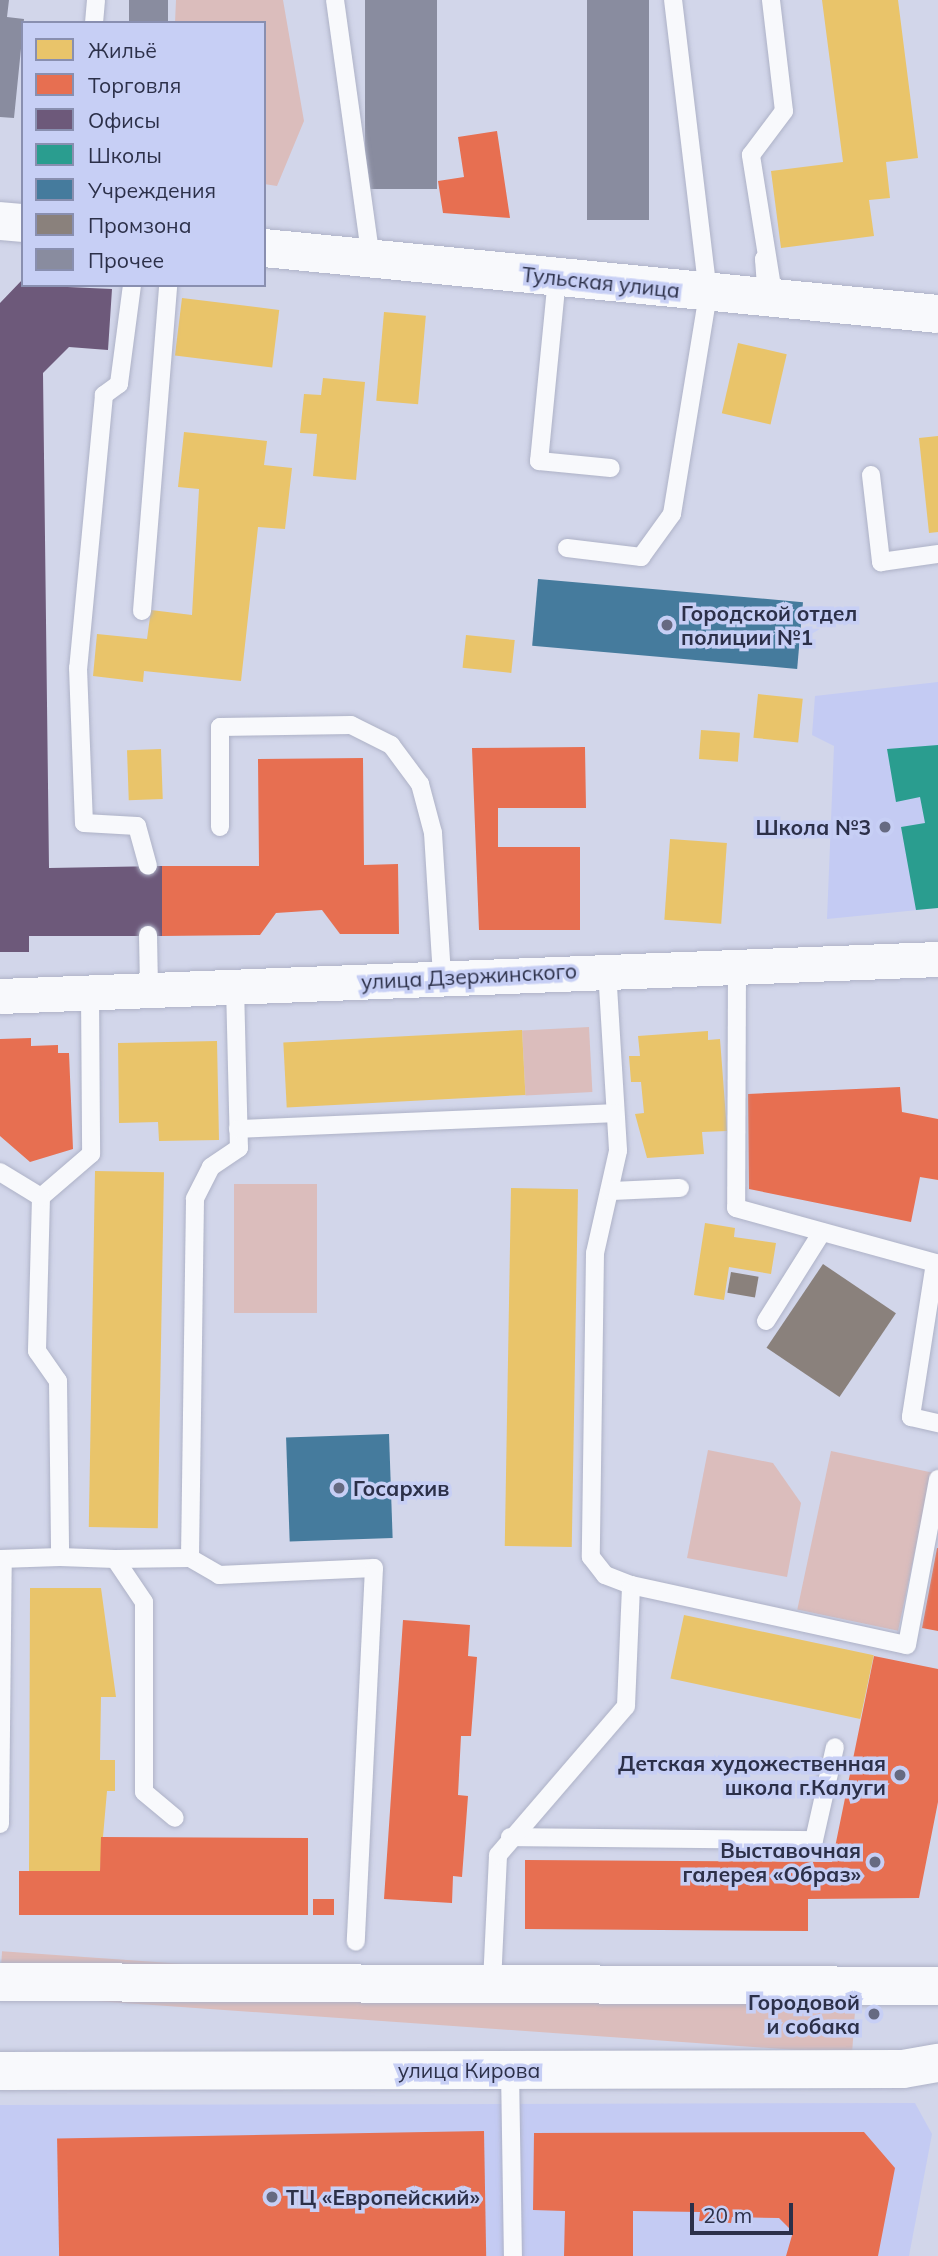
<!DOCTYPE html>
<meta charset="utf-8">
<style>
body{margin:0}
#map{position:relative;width:938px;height:2256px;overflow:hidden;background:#d2d6ea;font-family:Mulish,sans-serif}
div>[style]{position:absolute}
.built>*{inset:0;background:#c4cbf3}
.green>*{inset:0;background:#dbbdbc;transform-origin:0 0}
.homes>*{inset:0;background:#e9c46a;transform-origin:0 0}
.shops>*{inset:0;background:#e76f51;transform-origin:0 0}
.offices>*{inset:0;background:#6d597a}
.schools>*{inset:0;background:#2a9d8f}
.public>*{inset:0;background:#457b9d;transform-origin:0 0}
.industry>*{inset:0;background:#8a817c;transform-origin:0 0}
.building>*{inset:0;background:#898c9f;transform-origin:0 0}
.roads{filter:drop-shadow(0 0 2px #aeb2c7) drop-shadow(0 0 2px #aeb2c7)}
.lane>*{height:18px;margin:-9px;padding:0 9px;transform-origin:9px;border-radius:9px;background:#f8f9fc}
.street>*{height:35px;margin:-17.5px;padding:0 17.5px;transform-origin:17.5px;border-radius:17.5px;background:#f8f9fc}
.secondary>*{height:38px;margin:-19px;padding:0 19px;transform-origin:19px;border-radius:19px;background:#f8f9fc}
.primary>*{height:38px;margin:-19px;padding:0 19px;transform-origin:19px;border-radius:19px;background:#f8f9fc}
.dots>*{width:19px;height:19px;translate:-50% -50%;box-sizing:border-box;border:4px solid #c7cff5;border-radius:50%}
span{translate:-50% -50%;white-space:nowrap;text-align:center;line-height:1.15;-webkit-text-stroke:7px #c7cff5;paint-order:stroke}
.street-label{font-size:21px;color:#2c3049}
.poi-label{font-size:21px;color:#2c3049;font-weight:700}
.left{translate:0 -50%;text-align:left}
.right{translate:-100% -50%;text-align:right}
.legend{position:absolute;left:21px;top:21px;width:245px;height:266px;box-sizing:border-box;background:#c7cff5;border:2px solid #898fb0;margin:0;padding:9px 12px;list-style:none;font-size:21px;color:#2c3049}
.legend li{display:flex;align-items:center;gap:14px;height:35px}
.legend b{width:35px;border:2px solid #898fb0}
.scale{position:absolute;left:690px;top:2203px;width:103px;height:32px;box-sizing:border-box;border:4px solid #2c3049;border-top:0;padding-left:9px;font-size:21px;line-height:24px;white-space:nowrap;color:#2c3049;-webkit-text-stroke:5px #c7cff5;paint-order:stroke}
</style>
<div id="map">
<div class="built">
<div style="clip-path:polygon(938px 682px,938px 908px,827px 919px,834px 746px,812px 735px,815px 696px)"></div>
<div style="clip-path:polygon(915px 2103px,932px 2134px,909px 2256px,0 2256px,0 2105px)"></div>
</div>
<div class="green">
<div style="clip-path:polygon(176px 0,283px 0,304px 121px,277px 186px,264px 184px,264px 23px,175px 23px)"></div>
<div style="left:589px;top:1027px;width:65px;height:67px;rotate:87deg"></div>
<div style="left:234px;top:1184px;width:83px;height:129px"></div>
<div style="clip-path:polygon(708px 1450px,773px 1463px,801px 1503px,787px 1577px,687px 1558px)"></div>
<div style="left:831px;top:1451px;width:103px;height:162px;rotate:12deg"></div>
<div style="left:855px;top:2011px;width:43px;height:855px;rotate:94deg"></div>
</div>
<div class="homes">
<div style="clip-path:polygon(822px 0,898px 0,918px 158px,886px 162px,890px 198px,869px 200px,874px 236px,781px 248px,771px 171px,843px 162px)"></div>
<div style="left:182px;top:298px;width:98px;height:58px;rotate:7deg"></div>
<div style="left:384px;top:312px;width:42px;height:89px;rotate:5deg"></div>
<div style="left:738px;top:343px;width:50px;height:72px;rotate:13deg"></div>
<div style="clip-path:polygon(323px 378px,365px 382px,356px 480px,313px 476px,317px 434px,300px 433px,304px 394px,321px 395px)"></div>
<div style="clip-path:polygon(184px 432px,267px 441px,264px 465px,292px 468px,285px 529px,258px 527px,241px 681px,144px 671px,143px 682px,93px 676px,97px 634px,147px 639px,151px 610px,192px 615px,199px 489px,178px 487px)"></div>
<div style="clip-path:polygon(938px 436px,938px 532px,929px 533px,919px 438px)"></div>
<div style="left:466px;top:635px;width:49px;height:33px;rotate:6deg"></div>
<div style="left:758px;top:694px;width:45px;height:44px;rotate:6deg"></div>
<div style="left:701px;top:730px;width:39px;height:29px;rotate:4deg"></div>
<div style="left:161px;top:749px;width:50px;height:34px;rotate:88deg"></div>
<div style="left:670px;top:839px;width:57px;height:81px;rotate:4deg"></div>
<div style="left:522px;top:1030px;width:65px;height:239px;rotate:87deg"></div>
<div style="clip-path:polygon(708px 1031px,708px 1040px,720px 1039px,727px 1131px,702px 1132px,704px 1154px,647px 1158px,635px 1114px,644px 1113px,641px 1082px,631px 1082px,629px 1056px,640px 1056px,638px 1036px)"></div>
<div style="clip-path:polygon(217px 1041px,219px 1140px,159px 1141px,158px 1122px,119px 1123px,118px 1043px)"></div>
<div style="left:95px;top:1171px;width:69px;height:356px;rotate:1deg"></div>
<div style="left:511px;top:1188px;width:67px;height:358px;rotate:1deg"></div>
<div style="clip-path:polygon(705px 1223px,735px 1228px,734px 1237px,776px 1243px,771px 1274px,729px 1267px,724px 1300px,694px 1295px)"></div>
<div style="clip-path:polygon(30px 1588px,101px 1588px,116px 1697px,101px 1697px,100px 1760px,115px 1760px,115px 1791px,107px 1791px,100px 1871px,29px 1871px)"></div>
<div style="left:684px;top:1615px;width:194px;height:65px;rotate:12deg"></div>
</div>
<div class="shops">
<div style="clip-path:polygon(497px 131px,510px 218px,443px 213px,438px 181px,464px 177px,458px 137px)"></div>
<div style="clip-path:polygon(585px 747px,586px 808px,498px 808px,498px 847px,580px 847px,580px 930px,479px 930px,472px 748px)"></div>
<div style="clip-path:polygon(363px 758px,364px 865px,398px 864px,399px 934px,340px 934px,322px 910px,276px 913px,260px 935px,162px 936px,162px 866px,259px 866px,258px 759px)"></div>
<div style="clip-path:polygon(31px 1038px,31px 1046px,58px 1045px,58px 1053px,69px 1053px,73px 1149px,30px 1162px,0 1136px,0 1039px)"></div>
<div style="clip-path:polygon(900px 1087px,902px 1112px,938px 1119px,938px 1180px,920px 1177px,911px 1222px,749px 1189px,748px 1094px)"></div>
<div style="clip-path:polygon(937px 1548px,938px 1548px,938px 1631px,922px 1628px)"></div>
<div style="clip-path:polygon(403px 1620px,470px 1625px,468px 1656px,477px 1657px,471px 1736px,461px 1736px,458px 1795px,468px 1796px,462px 1877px,453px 1876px,452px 1903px,384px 1899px)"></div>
<div style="clip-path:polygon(874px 1656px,938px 1669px,938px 1802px,919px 1898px,808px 1899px,808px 1931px,525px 1929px,525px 1860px,832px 1862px)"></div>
<div style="clip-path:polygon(101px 1837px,308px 1838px,308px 1915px,19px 1915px,19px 1871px,100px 1871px)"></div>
<div style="left:313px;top:1899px;width:21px;height:16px"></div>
<div style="left:484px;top:2131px;width:125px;height:427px;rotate:89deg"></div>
<div style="clip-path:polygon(864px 2132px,895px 2168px,878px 2256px,786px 2256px,793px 2232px,779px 2218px,732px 2217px,731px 2223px,699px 2221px,700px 2212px,633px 2211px,633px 2256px,564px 2256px,565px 2211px,533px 2210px,534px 2133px)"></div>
</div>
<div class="offices">
<div style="clip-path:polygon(23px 279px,23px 285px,112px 289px,108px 350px,69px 347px,43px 373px,49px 868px,162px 866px,162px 936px,29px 936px,29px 952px,0 952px,0 303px)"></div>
</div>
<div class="schools">
<div style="clip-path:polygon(938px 745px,938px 908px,916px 910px,901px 827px,925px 823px,920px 797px,896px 802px,887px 749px)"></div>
</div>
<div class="public">
<div style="left:538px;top:579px;width:266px;height:67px;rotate:5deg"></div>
<div style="left:389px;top:1434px;width:104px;height:103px;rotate:88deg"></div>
</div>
<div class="industry">
<div style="left:823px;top:1264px;width:88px;height:101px;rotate:34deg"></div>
<div style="left:731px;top:1272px;width:28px;height:21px;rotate:10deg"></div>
</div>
<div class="building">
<div style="clip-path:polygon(0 0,9px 0,7px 17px,24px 19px,14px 118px,0 117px)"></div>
<div style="left:129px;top:0;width:39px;height:23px"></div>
<div style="left:365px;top:0;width:72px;height:189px"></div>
<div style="left:587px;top:0;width:62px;height:220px"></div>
</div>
<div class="roads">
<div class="lane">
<div style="left:335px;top:0;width:261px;rotate:82.1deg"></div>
<div style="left:94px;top:23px;width:23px;rotate:-85deg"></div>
<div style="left:557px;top:278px;width:184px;rotate:95.6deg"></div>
<div style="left:539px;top:461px;width:72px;rotate:5.6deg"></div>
<div style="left:132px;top:285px;width:100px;rotate:97.5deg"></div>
<div style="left:119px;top:384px;width:19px;rotate:144deg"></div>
<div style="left:104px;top:395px;width:274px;rotate:95.4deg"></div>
<div style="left:78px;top:668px;width:155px;rotate:87.8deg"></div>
<div style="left:84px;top:823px;width:53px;rotate:3.2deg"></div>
<div style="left:137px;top:826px;width:41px;rotate:74.6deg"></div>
<div style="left:767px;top:299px;width:40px;rotate:-94.3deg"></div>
<div style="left:764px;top:259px;width:35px;rotate:75deg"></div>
<div style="left:773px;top:293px;width:140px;rotate:-99.1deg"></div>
<div style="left:751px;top:155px;width:55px;rotate:-53.1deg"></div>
<div style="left:784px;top:111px;width:112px;rotate:-96.7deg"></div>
<div style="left:871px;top:475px;width:88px;rotate:83.4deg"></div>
<div style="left:881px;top:562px;width:58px;rotate:-8deg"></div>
<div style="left:567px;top:548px;width:75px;rotate:6.9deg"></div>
<div style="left:641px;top:557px;width:53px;rotate:-54.2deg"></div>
<div style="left:672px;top:514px;width:224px;rotate:-80.7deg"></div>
<div style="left:708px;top:293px;width:295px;rotate:-96.8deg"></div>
<div style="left:142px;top:611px;width:327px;rotate:-85.4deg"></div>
<div style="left:220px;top:827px;width:100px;rotate:-90deg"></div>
<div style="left:220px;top:727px;width:131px;rotate:-0.9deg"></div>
<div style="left:351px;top:725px;width:45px;rotate:26.6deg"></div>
<div style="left:391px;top:745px;width:49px;rotate:53.4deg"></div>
<div style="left:420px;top:784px;width:51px;rotate:75.1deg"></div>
<div style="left:433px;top:833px;width:144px;rotate:86.4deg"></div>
<div style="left:148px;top:935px;width:54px;rotate:88.9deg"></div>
<div style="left:737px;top:964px;width:244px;rotate:90.2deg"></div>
<div style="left:736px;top:1208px;width:206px;rotate:15.4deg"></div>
<div style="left:935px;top:1263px;width:156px;rotate:98.9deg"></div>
<div style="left:911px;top:1417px;width:28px;rotate:13deg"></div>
<div style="left:607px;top:970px;width:181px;rotate:86.5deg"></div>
<div style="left:618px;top:1151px;width:105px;rotate:102.7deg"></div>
<div style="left:595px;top:1253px;width:304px;rotate:90.8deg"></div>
<div style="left:591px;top:1557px;width:23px;rotate:52deg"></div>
<div style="left:605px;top:1575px;width:28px;rotate:21deg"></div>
<div style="left:235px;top:986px;width:162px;rotate:88.6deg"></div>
<div style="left:239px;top:1148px;width:34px;rotate:146deg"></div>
<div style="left:211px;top:1167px;width:36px;rotate:117deg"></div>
<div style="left:195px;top:1199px;width:359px;rotate:90.8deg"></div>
<div style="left:190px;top:1558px;width:34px;rotate:30deg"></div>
<div style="left:219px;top:1575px;width:155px;rotate:-2.6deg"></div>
<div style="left:374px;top:1568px;width:374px;rotate:92.8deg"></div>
<div style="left:90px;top:992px;width:162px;rotate:89.6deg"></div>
<div style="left:91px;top:1154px;width:66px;rotate:139.3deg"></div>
<div style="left:41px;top:1197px;width:154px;rotate:91.5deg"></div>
<div style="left:37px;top:1351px;width:37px;rotate:55deg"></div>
<div style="left:58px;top:1381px;width:176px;rotate:89.3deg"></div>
<div style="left:60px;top:1557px;width:55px;rotate:2.1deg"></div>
<div style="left:115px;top:1559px;width:52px;rotate:56deg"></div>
<div style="left:144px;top:1602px;width:190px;rotate:90deg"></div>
<div style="left:144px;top:1792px;width:40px;rotate:40deg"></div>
<div style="left:238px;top:1129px;width:377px;rotate:-2.4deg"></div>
<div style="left:0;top:1172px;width:48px;rotate:31.4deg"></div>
<div style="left:610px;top:1191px;width:70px;rotate:-2.5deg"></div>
<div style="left:766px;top:1321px;width:105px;rotate:-57.8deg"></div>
<div style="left:0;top:1559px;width:60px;rotate:-1.9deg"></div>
<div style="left:115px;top:1559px;width:75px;rotate:-0.8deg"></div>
<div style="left:0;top:1824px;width:265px;rotate:-89.4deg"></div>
<div style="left:510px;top:1837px;width:304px;rotate:0.6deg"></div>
<div style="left:814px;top:1840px;width:95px;rotate:-77.3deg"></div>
<div style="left:492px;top:1983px;width:128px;rotate:-87.3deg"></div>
<div style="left:498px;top:1855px;width:196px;rotate:-49.3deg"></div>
<div style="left:626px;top:1706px;width:121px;rotate:-87.6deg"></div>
<div style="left:631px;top:1585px;width:282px;rotate:12.3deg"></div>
<div style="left:907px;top:1645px;width:169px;rotate:-79.4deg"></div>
<div style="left:510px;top:2070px;width:186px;rotate:89.1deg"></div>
</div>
<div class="street">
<div style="left:0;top:996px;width:939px;rotate:-2.26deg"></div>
</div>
<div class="secondary">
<div style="left:0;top:221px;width:23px;rotate:5deg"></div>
<div style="left:264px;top:248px;width:677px;rotate:5.59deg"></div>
</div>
<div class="primary">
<div style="left:0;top:1982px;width:938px;rotate:0.24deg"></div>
<div style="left:0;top:2071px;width:903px;rotate:-0.13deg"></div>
<div style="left:903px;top:2069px;width:36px;rotate:-10deg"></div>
</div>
</div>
<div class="dots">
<div style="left:667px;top:625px;background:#666a81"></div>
<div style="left:885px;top:827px;background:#666a81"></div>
<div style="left:339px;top:1488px;background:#666a81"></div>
<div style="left:900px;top:1775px;background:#666a81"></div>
<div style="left:875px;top:1862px;background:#666a81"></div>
<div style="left:874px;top:2014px;background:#666a81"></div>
<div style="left:272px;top:2197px;background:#666a81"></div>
</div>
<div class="street-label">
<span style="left:601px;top:282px;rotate:6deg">Тульская улица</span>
<span style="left:469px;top:976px;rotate:-3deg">улица Дзержинского</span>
<span style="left:469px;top:2070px">улица Кирова</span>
</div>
<div class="poi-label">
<span class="left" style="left:681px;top:625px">Городской отдел<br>полиции №1</span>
<span class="right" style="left:871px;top:827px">Школа №3</span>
<span class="left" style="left:353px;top:1488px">Госархив</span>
<span class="right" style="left:886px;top:1775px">Детская художественная<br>школа г.Калуги</span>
<span class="right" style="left:861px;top:1862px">Выставочная<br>галерея «Образ»</span>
<span class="right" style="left:860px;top:2014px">Городовой<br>и собака</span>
<span class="left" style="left:286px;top:2197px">ТЦ «Европейский»</span>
</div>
<ul class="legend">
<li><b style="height:19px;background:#e9c46a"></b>Жильё</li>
<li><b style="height:19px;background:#e76f51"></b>Торговля</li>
<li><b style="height:19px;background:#6d597a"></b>Офисы</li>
<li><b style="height:19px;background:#2a9d8f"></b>Школы</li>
<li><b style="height:19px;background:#457b9d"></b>Учреждения</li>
<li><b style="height:19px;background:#8a817c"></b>Промзона</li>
<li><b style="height:19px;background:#898c9f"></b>Прочее</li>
</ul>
<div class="scale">20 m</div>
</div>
